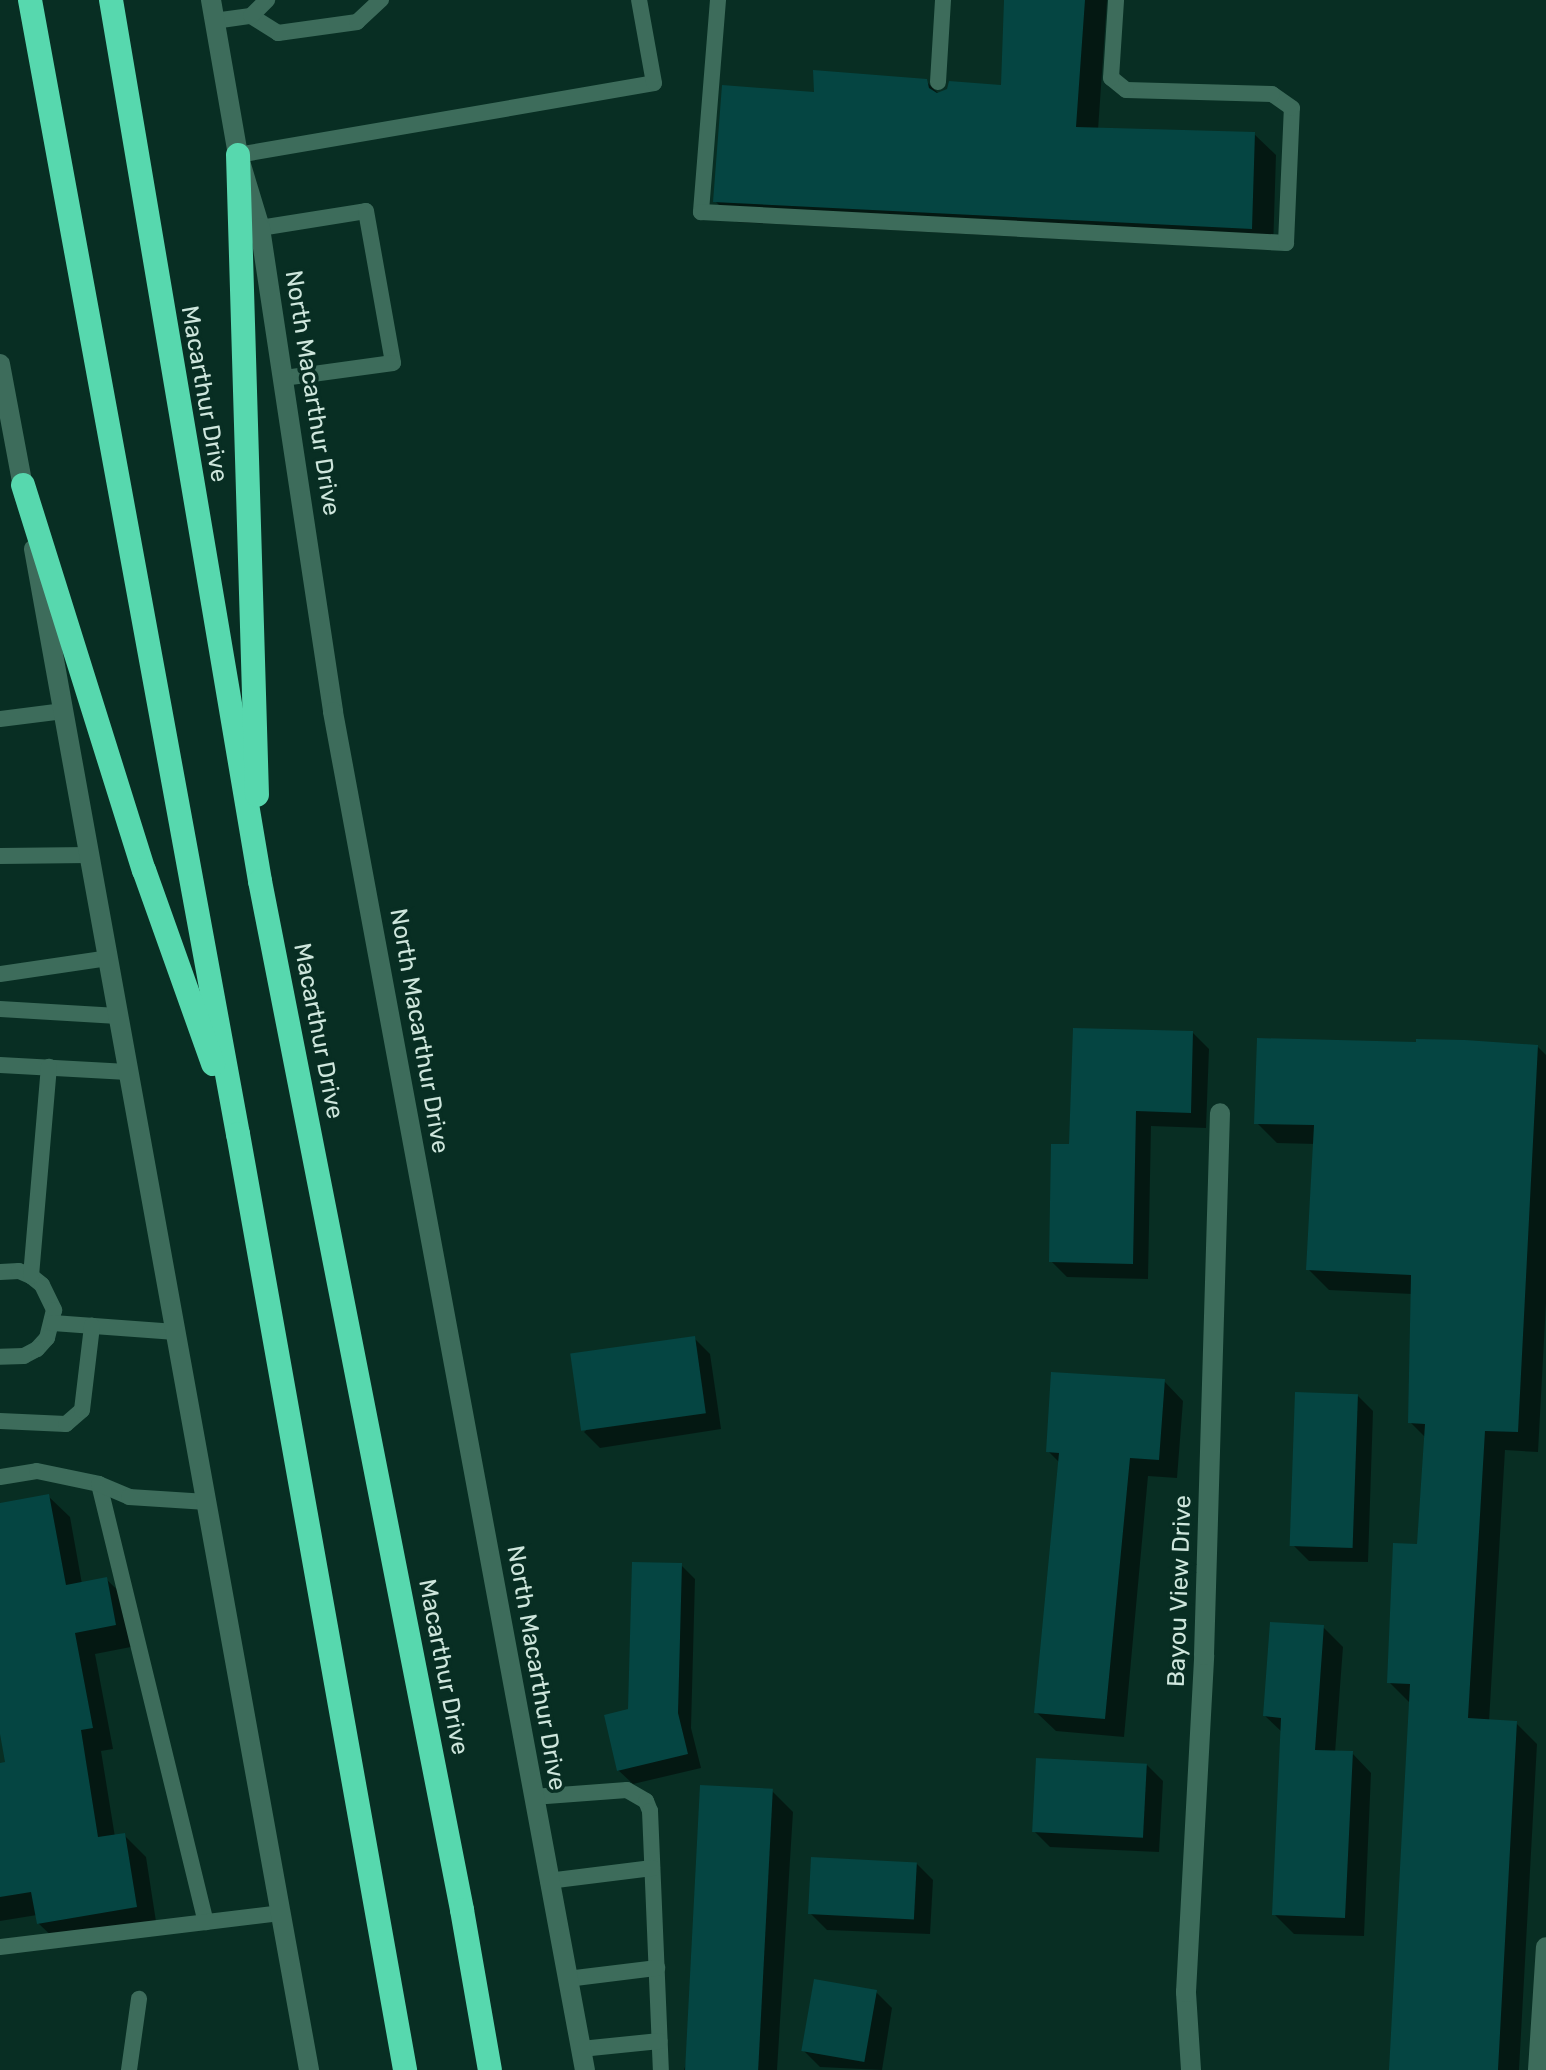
<!DOCTYPE html>
<style>
body{margin:0}
#map{position:relative;width:1546px;height:2070px;overflow:hidden;background:#082e23;font-family:Rubik,sans-serif}
div>[style]{position:absolute}
.shadow>*{inset:0;background:#0007}
.building>*{inset:0;background:#054542;transform-origin:0 0}
.lane>*{height:16px;margin:-8px;padding:0 8px;transform-origin:8px;border-radius:8px;background:#3d6c5b}
.street>*{height:20px;margin:-10px;padding:0 10px;transform-origin:10px;border-radius:10px;background:#3d6c5b}
.secondary>*{height:20px;margin:-10px;padding:0 10px;transform-origin:10px;border-radius:10px;background:#3d6c5b}
.highway>*{height:24px;margin:-12px;padding:0 12px;transform-origin:12px;border-radius:12px;background:#57d8ae}
span{translate:-50% -50%;white-space:nowrap;text-align:center;line-height:1.15;-webkit-text-stroke:7px #082e23;paint-order:stroke}
.street-label{font-size:24px;color:#cee6dc}
</style>
<div id="map">
<div class="shadow">
<div style="clip-path:polygon(1006px 0,1107px 0,1098px 130px,1254px 134px,1276px 155px,1273px 250px,736px 222px,715px 201px,816px 94px,926px 81px,939px 94px,1003px 87px)"></div>
<div style="clip-path:polygon(1193px 1033px,1209px 1049px,1206px 1128px,1151px 1126px,1148px 1279px,1067px 1277px,1051px 1261px,1071px 1146px)"></div>
<div style="clip-path:polygon(1538px 1047px,1546px 1055px,1546px 1303px,1538px 1452px,1505px 1450px,1489px 1722px,1516px 1723px,1537px 1744px,1519px 2070px,1391px 2070px,1410px 1703px,1389px 1682px,1419px 1547px,1426px 1438px,1410px 1422px,1412px 1294px,1329px 1290px,1308px 1269px,1315px 1144px,1277px 1143px,1257px 1123px)"></div>
<div style="clip-path:polygon(694px 1338px,710px 1354px,721px 1429px,600px 1448px,584px 1432px)"></div>
<div style="clip-path:polygon(1164px 1381px,1183px 1401px,1177px 1478px,1148px 1476px,1124px 1737px,1056px 1731px,1036px 1712px,1060px 1463px,1048px 1451px)"></div>
<div style="clip-path:polygon(1357px 1395px,1373px 1411px,1368px 1562px,1309px 1561px,1293px 1545px)"></div>
<div style="clip-path:polygon(48px 1496px,70px 1517px,82px 1584px,106px 1579px,128px 1600px,136px 1646px,95px 1654px,113px 1749px,101px 1751px,115px 1837px,124px 1835px,146px 1857px,157px 1928px,60px 1944px,38px 1923px,37px 1915px,0 1921px,0 1765px,7px 1764px,0 1723px,0 1505px)"></div>
<div style="clip-path:polygon(681px 1565px,695px 1579px,691px 1728px,701px 1768px,633px 1784px,618px 1770px,630px 1711px)"></div>
<div style="clip-path:polygon(1323px 1627px,1343px 1647px,1335px 1753px,1352px 1753px,1371px 1773px,1364px 1936px,1294px 1934px,1274px 1914px,1283px 1733px,1265px 1716px)"></div>
<div style="clip-path:polygon(1147px 1765px,1163px 1781px,1159px 1852px,1050px 1847px,1034px 1831px)"></div>
<div style="clip-path:polygon(772px 1791px,793px 1812px,777px 2070px,684px 2070px)"></div>
<div style="clip-path:polygon(917px 1864px,933px 1880px,930px 1934px,827px 1930px,811px 1914px)"></div>
<div style="clip-path:polygon(876px 1992px,892px 2008px,882px 2070px,820px 2067px,804px 2051px)"></div>
</div>
<div class="building">
<div style="clip-path:polygon(1004px 0,1085px 0,1076px 127px,1255px 132px,1252px 229px,713px 202px,722px 85px,814px 92px,813px 70px,927px 79px,929px 88px,937px 93px,947px 89px,949px 81px,1001px 85px)"></div>
<div style="clip-path:polygon(1073px 1028px,1193px 1031px,1191px 1113px,1136px 1111px,1133px 1264px,1049px 1262px,1051px 1144px,1069px 1144px)"></div>
<div style="clip-path:polygon(1257px 1038px,1416px 1042px,1416px 1039px,1465px 1040px,1538px 1045px,1518px 1432px,1485px 1431px,1468px 1718px,1517px 1721px,1498px 2070px,1389px 2070px,1410px 1684px,1387px 1683px,1393px 1543px,1417px 1544px,1425px 1424px,1408px 1423px,1411px 1275px,1306px 1270px,1314px 1125px,1254px 1124px)"></div>
<div style="left:695px;top:1336px;width:78px;height:126px;rotate:82deg"></div>
<div style="clip-path:polygon(1051px 1372px,1165px 1379px,1159px 1460px,1130px 1458px,1105px 1719px,1034px 1713px,1059px 1453px,1046px 1452px)"></div>
<div style="left:1295px;top:1392px;width:63px;height:154px;rotate:2deg"></div>
<div style="clip-path:polygon(49px 1494px,66px 1585px,107px 1577px,116px 1625px,75px 1633px,93px 1728px,81px 1730px,98px 1837px,125px 1833px,137px 1907px,37px 1924px,31px 1892px,0 1897px,0 1763px,5px 1762px,0 1734px,0 1503px)"></div>
<div style="clip-path:polygon(632px 1562px,682px 1563px,678px 1713px,688px 1754px,617px 1771px,604px 1715px,628px 1709px)"></div>
<div style="clip-path:polygon(1270px 1622px,1324px 1625px,1315px 1750px,1353px 1751px,1345px 1918px,1272px 1915px,1281px 1718px,1263px 1716px)"></div>
<div style="left:1036px;top:1758px;width:111px;height:74px;rotate:3deg"></div>
<div style="left:700px;top:1785px;width:73px;height:286px;rotate:3deg"></div>
<div style="left:811px;top:1857px;width:106px;height:57px;rotate:3deg"></div>
<div style="left:814px;top:1979px;width:64px;height:73px;rotate:10deg"></div>
</div>
<div class="lane">
<div style="left:718px;top:0;width:213px;rotate:94.6deg"></div>
<div style="left:701px;top:212px;width:586px;rotate:3.03deg"></div>
<div style="left:1286px;top:243px;width:135px;rotate:-87.5deg"></div>
<div style="left:1292px;top:108px;width:24px;rotate:-145deg"></div>
<div style="left:1272px;top:94px;width:146px;rotate:-178.4deg"></div>
<div style="left:1126px;top:90px;width:19px;rotate:-141deg"></div>
<div style="left:1111px;top:78px;width:78px;rotate:-86.3deg"></div>
<div style="left:251px;top:16px;width:32px;rotate:32deg"></div>
<div style="left:278px;top:33px;width:80px;rotate:-7.9deg"></div>
<div style="left:357px;top:22px;width:33px;rotate:-43deg"></div>
<div style="left:214px;top:21px;width:37px;rotate:-8deg"></div>
<div style="left:251px;top:16px;width:23px;rotate:-45deg"></div>
<div style="left:938px;top:82px;width:82px;rotate:-86.5deg"></div>
<div style="left:238px;top:155px;width:422px;rotate:-9.8deg"></div>
<div style="left:654px;top:83px;width:84px;rotate:-100.2deg"></div>
<div style="left:260px;top:228px;width:107px;rotate:-9.1deg"></div>
<div style="left:366px;top:211px;width:154px;rotate:79.9deg"></div>
<div style="left:393px;top:363px;width:111px;rotate:172.2deg"></div>
<div style="left:0;top:719px;width:64px;rotate:-7.2deg"></div>
<div style="left:0;top:856px;width:89px;rotate:-0.6deg"></div>
<div style="left:0;top:974px;width:109px;rotate:-8.4deg"></div>
<div style="left:0;top:1009px;width:118px;rotate:3.4deg"></div>
<div style="left:0;top:1065px;width:128px;rotate:3.1deg"></div>
<div style="left:0;top:1272px;width:19px;rotate:-3deg"></div>
<div style="left:19px;top:1271px;width:13px;rotate:23deg"></div>
<div style="left:31px;top:1276px;width:14px;rotate:39deg"></div>
<div style="left:42px;top:1285px;width:28px;rotate:64deg"></div>
<div style="left:54px;top:1310px;width:29px;rotate:104deg"></div>
<div style="left:47px;top:1338px;width:15px;rotate:132deg"></div>
<div style="left:37px;top:1349px;width:15px;rotate:152deg"></div>
<div style="left:24px;top:1356px;width:24px;rotate:178deg"></div>
<div style="left:31px;top:1276px;width:210px;rotate:-85.1deg"></div>
<div style="left:53px;top:1323px;width:123px;rotate:4.2deg"></div>
<div style="left:0;top:1421px;width:66px;rotate:2.6deg"></div>
<div style="left:66px;top:1424px;width:21px;rotate:-41deg"></div>
<div style="left:82px;top:1410px;width:85px;rotate:-83.2deg"></div>
<div style="left:0;top:1477px;width:37px;rotate:-9deg"></div>
<div style="left:37px;top:1471px;width:63px;rotate:11.8deg"></div>
<div style="left:99px;top:1484px;width:451px;rotate:76.3deg"></div>
<div style="left:99px;top:1484px;width:33px;rotate:23deg"></div>
<div style="left:129px;top:1497px;width:78px;rotate:3.7deg"></div>
<div style="left:533px;top:1797px;width:94px;rotate:-4.3deg"></div>
<div style="left:627px;top:1790px;width:22px;rotate:30deg"></div>
<div style="left:646px;top:1801px;width:11px;rotate:68deg"></div>
<div style="left:650px;top:1811px;width:259px;rotate:87.6deg"></div>
<div style="left:548px;top:1881px;width:105px;rotate:-7.1deg"></div>
<div style="left:0;top:1947px;width:284px;rotate:-6.9deg"></div>
<div style="left:567px;top:1979px;width:91px;rotate:-7deg"></div>
<div style="left:581px;top:2049px;width:79px;rotate:-5.8deg"></div>
<div style="left:129px;top:2070px;width:72px;rotate:-82deg"></div>
</div>
<div class="street">
<div style="left:1191px;top:2070px;width:78px;rotate:-93.7deg"></div>
<div style="left:1186px;top:1992px;width:337px;rotate:-86.9deg"></div>
<div style="left:1204px;top:1655px;width:542px;rotate:-88.31deg"></div>
<div style="left:1538px;top:2070px;width:123px;rotate:-86.3deg"></div>
</div>
<div class="secondary">
<div style="left:211px;top:0;width:157px;rotate:80.1deg"></div>
<div style="left:238px;top:155px;width:76px;rotate:73.2deg"></div>
<div style="left:260px;top:228px;width:489px;rotate:81.4deg"></div>
<div style="left:333px;top:712px;width:1381px;rotate:79.49deg"></div>
<div style="left:0;top:364px;width:135px;rotate:79.4deg"></div>
<div style="left:34px;top:549px;width:1546px;rotate:79.75deg"></div>
</div>
<div class="highway">
<div style="left:30px;top:0;width:1153px;rotate:79.61deg"></div>
<div style="left:238px;top:1134px;width:951px;rotate:79.88deg"></div>
<div style="left:111px;top:0;width:894px;rotate:80.4deg"></div>
<div style="left:260px;top:881px;width:1049px;rotate:78.89deg"></div>
<div style="left:462px;top:1910px;width:162px;rotate:80.1deg"></div>
<div style="left:238px;top:155px;width:640px;rotate:88.3deg"></div>
<div style="left:23px;top:485px;width:404px;rotate:72.6deg"></div>
<div style="left:144px;top:870px;width:206px;rotate:70.4deg"></div>
</div>
<div class="street-label">
<span style="left:312px;top:393px;rotate:81deg">North Macarthur Drive</span>
<span style="left:204px;top:394px;rotate:80deg">Macarthur Drive</span>
<span style="left:318px;top:1031px;rotate:79deg">Macarthur Drive</span>
<span style="left:419px;top:1031px;rotate:80deg">North Macarthur Drive</span>
<span style="left:1180px;top:1591px;rotate:-88deg">Bayou View Drive</span>
<span style="left:443px;top:1667px;rotate:79deg">Macarthur Drive</span>
<span style="left:536px;top:1668px;rotate:80deg">North Macarthur Drive</span>
</div>
</div>
